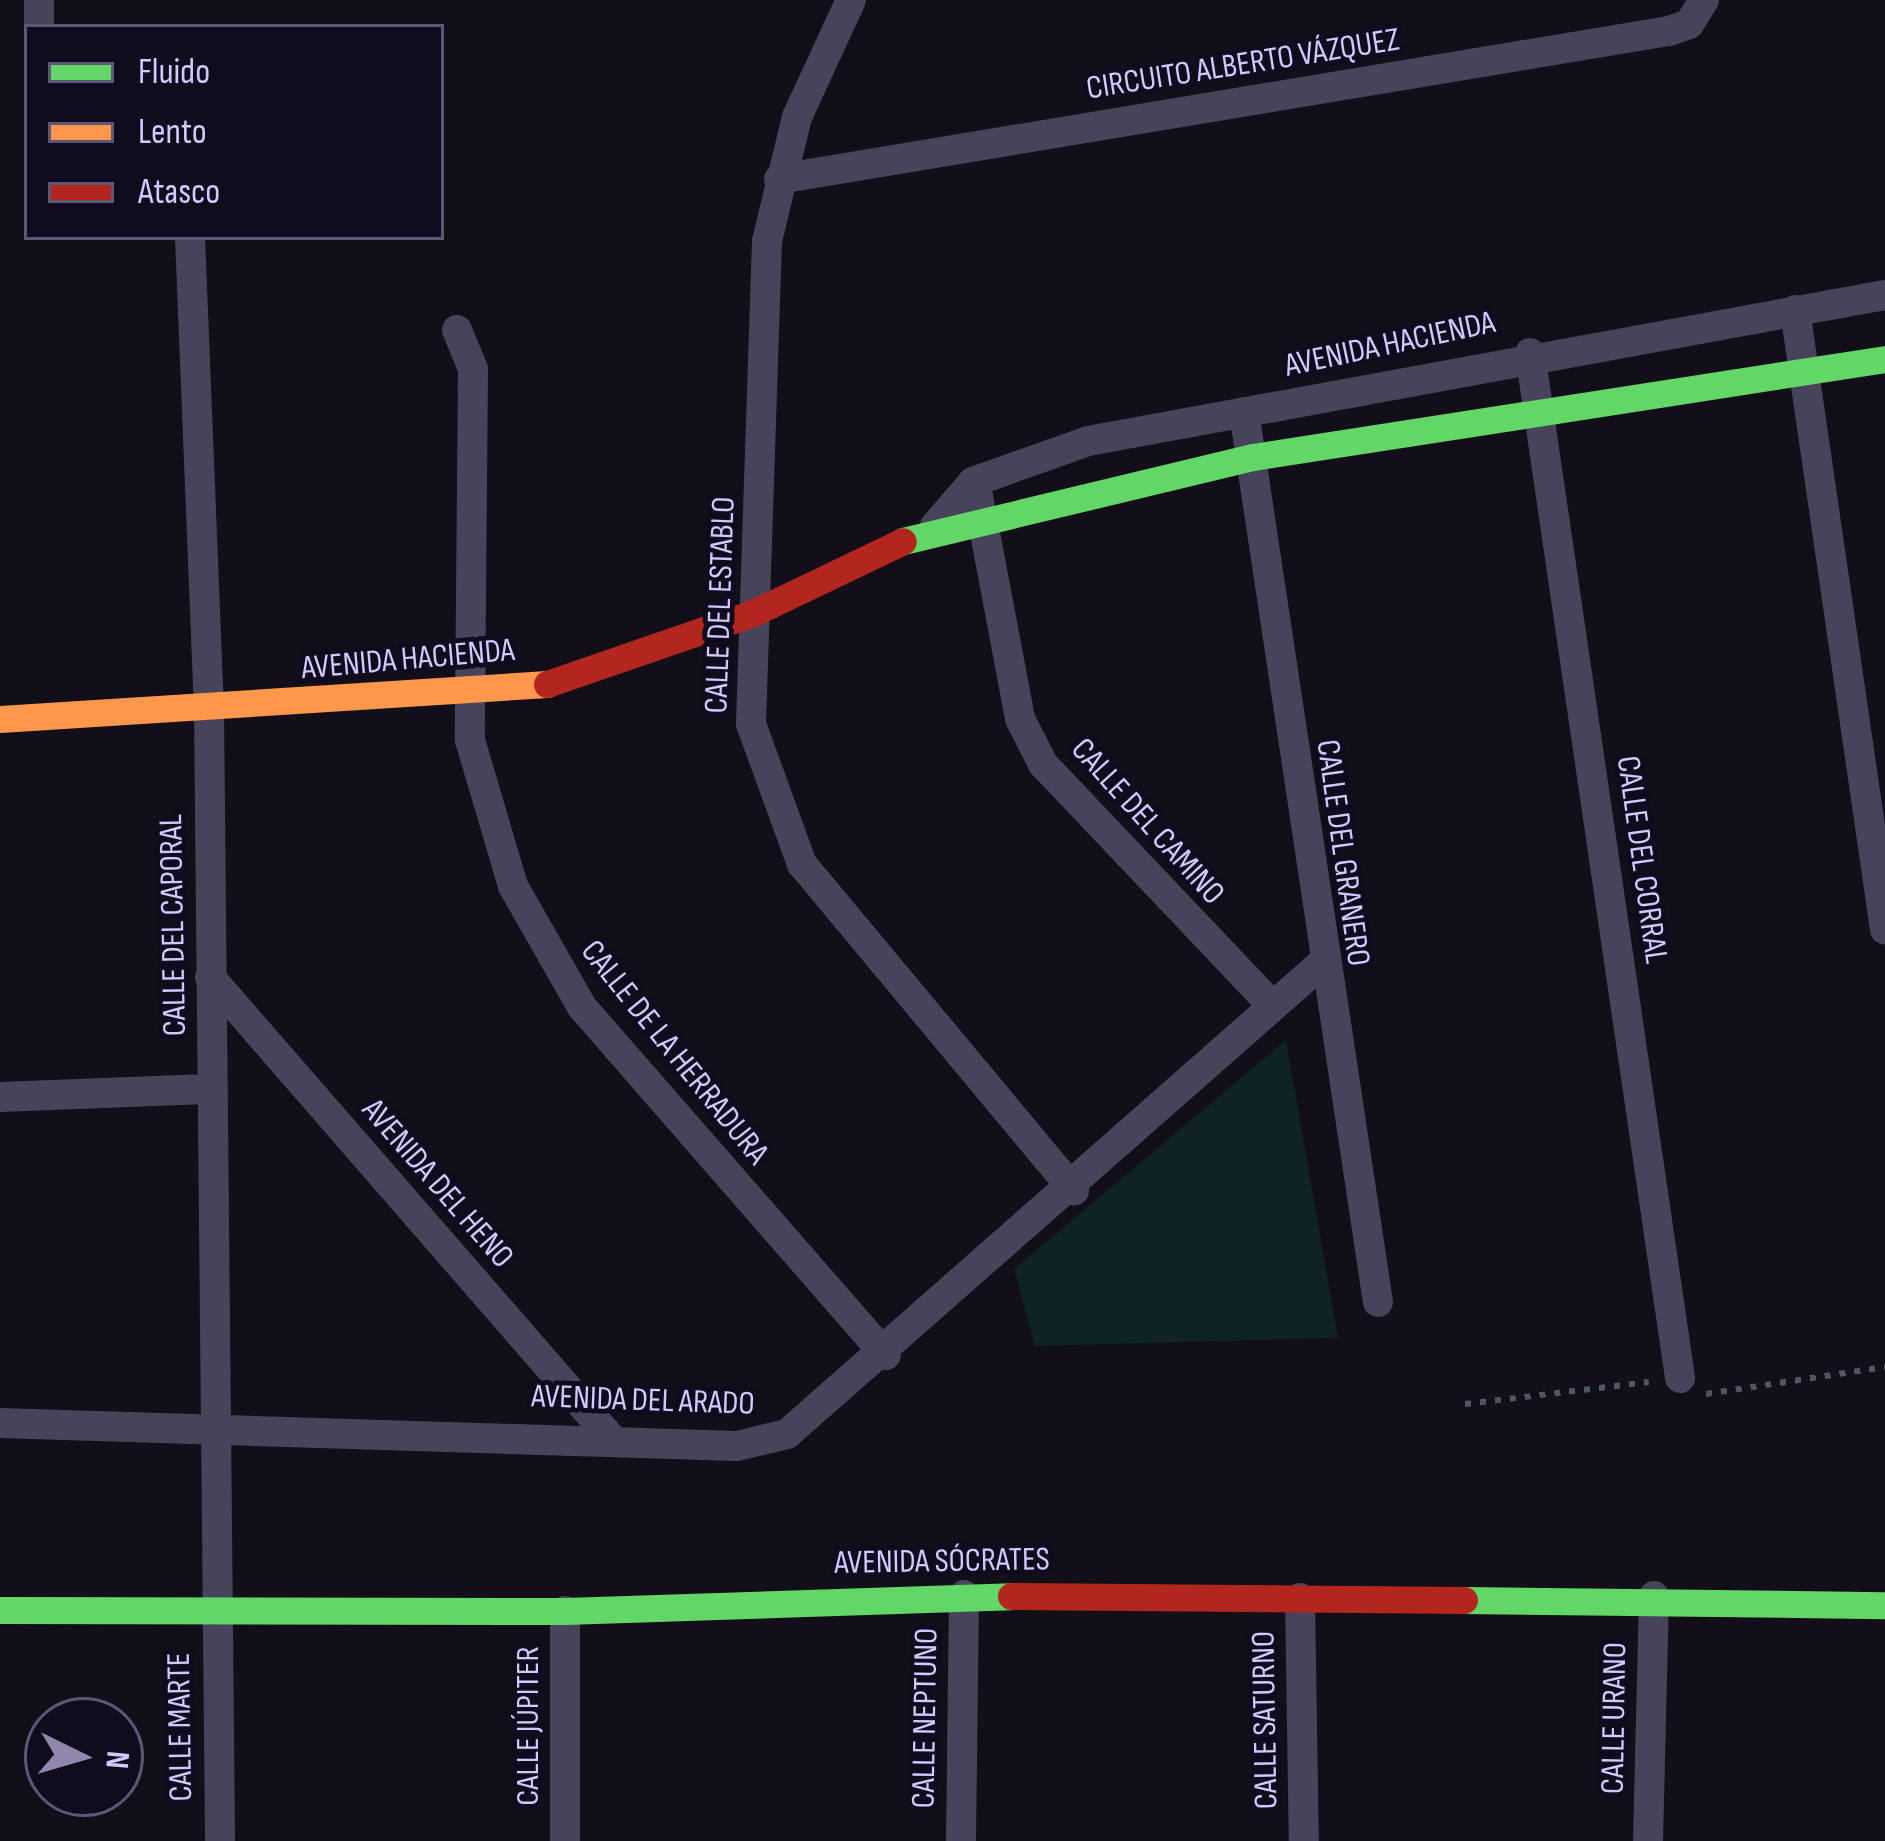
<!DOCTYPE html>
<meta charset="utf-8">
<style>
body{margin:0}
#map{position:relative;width:1885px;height:1841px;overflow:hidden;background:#120f19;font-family:"Sofia Sans Condensed",sans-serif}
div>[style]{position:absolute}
.green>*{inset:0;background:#0f2225}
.path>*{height:6px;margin-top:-3px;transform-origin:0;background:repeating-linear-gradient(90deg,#4b5767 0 6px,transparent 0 15px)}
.street>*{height:30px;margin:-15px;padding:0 15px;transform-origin:15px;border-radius:15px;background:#47435a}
.fast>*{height:27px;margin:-13.5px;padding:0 13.5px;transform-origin:13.5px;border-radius:13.5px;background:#63d668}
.slow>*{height:27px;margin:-13.5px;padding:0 13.5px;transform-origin:13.5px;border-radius:13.5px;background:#ff974d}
.jam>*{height:27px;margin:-13.5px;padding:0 13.5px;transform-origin:13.5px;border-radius:13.5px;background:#b3261e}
span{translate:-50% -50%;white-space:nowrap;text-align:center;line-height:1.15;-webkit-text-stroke:10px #100b1d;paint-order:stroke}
.street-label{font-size:33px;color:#d5c7ff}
.legend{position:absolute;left:24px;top:24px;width:420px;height:216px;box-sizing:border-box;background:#100b1d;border:3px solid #5f5677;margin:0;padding:15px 21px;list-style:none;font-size:36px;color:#d5c7ff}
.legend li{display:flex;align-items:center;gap:24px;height:60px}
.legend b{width:60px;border:3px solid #5f5677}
.north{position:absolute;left:24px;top:1697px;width:120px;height:120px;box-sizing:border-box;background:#100b1d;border:3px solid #5f5677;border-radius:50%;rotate:95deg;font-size:33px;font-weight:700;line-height:48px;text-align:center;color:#d5c7ff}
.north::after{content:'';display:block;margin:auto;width:42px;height:54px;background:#9187ae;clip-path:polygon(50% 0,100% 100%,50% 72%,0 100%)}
</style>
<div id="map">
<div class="green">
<div style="clip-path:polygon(1286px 1040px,1338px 1338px,1035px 1346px,1014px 1269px)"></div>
</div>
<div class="path">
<div style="left:1706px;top:1394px;width:181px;rotate:-8.6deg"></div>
<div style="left:1465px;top:1404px;width:185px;rotate:-6.8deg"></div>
</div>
<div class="street">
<div style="left:851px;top:0;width:129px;rotate:114.8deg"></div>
<div style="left:797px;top:117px;width:128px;rotate:103.6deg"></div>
<div style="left:767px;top:241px;width:483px;rotate:91.9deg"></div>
<div style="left:751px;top:724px;width:149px;rotate:70deg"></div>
<div style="left:802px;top:864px;width:425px;rotate:50.2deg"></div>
<div style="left:39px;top:27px;width:27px;rotate:-90deg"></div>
<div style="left:779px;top:179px;width:902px;rotate:-9.44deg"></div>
<div style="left:1669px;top:31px;width:21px;rotate:-19deg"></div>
<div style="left:1689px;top:24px;width:28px;rotate:-58deg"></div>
<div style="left:190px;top:237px;width:473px;rotate:87.7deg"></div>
<div style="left:209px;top:710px;width:1131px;rotate:89.44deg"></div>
<div style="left:1795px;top:310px;width:626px;rotate:81.73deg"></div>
<div style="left:457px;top:330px;width:42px;rotate:67.7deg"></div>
<div style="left:473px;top:369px;width:371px;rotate:90.5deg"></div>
<div style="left:470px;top:740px;width:152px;rotate:73.6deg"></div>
<div style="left:513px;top:886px;width:139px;rotate:60.3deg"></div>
<div style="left:582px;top:1007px;width:462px;rotate:48.9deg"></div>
<div style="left:1530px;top:353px;width:1036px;rotate:81.67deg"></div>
<div style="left:1244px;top:412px;width:900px;rotate:81.44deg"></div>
<div style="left:978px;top:496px;width:227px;rotate:79.3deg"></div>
<div style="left:1020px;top:719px;width:51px;rotate:62.9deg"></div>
<div style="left:1043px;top:764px;width:334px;rotate:46.5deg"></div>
<div style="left:935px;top:526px;width:58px;rotate:-49.2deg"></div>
<div style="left:973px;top:482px;width:122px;rotate:-19.6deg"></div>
<div style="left:1088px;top:441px;width:810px;rotate:-10.38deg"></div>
<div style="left:210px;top:977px;width:610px;rotate:48.99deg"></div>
<div style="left:0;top:1097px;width:213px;rotate:-2.2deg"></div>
<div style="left:0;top:1423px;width:737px;rotate:1.79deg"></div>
<div style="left:737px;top:1446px;width:51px;rotate:-13.5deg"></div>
<div style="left:787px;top:1434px;width:711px;rotate:-41.35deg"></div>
<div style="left:1300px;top:1598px;width:243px;rotate:89.1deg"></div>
<div style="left:565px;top:1611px;width:230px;rotate:90deg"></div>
<div style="left:961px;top:1841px;width:246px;rotate:-89.3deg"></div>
<div style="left:1648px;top:1841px;width:245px;rotate:-88.6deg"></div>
</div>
<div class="fast">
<div style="left:903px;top:541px;width:360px;rotate:-13.5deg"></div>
<div style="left:1253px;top:457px;width:640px;rotate:-8.81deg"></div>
<div style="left:1464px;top:1600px;width:421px;rotate:0.7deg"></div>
<div style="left:0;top:1610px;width:565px;rotate:0.1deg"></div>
<div style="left:565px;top:1611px;width:446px;rotate:-1.9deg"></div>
</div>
<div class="slow">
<div style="left:0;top:719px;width:548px;rotate:-3.66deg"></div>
</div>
<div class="jam">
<div style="left:547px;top:684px;width:218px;rotate:-19deg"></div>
<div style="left:753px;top:613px;width:166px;rotate:-25.6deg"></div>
<div style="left:1011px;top:1596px;width:453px;rotate:0.5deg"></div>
</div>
<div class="street-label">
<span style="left:1243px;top:65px;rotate:-9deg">CIRCUITO ALBERTO VÁZQUEZ</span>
<span style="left:1390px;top:345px;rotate:-12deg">AVENIDA HACIENDA</span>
<span style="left:721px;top:605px;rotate:-88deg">CALLE DEL ESTABLO</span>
<span style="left:408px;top:660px;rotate:-5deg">AVENIDA HACIENDA</span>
<span style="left:1147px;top:822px;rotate:48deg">CALLE DEL CAMINO</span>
<span style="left:1342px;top:853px;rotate:82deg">CALLE DEL GRANERO</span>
<span style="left:1641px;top:860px;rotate:82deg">CALLE DEL CORRAL</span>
<span style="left:174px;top:925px;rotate:-91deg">CALLE DEL CAPORAL</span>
<span style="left:674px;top:1053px;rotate:51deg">CALLE DE LA HERRADURA</span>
<span style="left:437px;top:1184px;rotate:49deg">AVENIDA DEL HENO</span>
<span style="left:643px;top:1401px;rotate:2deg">AVENIDA DEL ARADO</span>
<span style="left:942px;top:1562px;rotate:-1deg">AVENIDA SÓCRATES</span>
<span style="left:926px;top:1718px;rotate:-89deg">CALLE NEPTUNO</span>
<span style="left:1615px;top:1718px;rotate:-89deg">CALLE URANO</span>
<span style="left:1266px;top:1720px;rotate:-91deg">CALLE SATURNO</span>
<span style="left:529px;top:1726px;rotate:-90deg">CALLE JÚPITER</span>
<span style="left:181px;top:1727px;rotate:-91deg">CALLE MARTE</span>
</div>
<ul class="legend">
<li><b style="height:15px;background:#63d668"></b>Fluido</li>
<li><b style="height:15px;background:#ff974d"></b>Lento</li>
<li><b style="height:15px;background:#b3261e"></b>Atasco</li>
</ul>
<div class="north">N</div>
</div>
